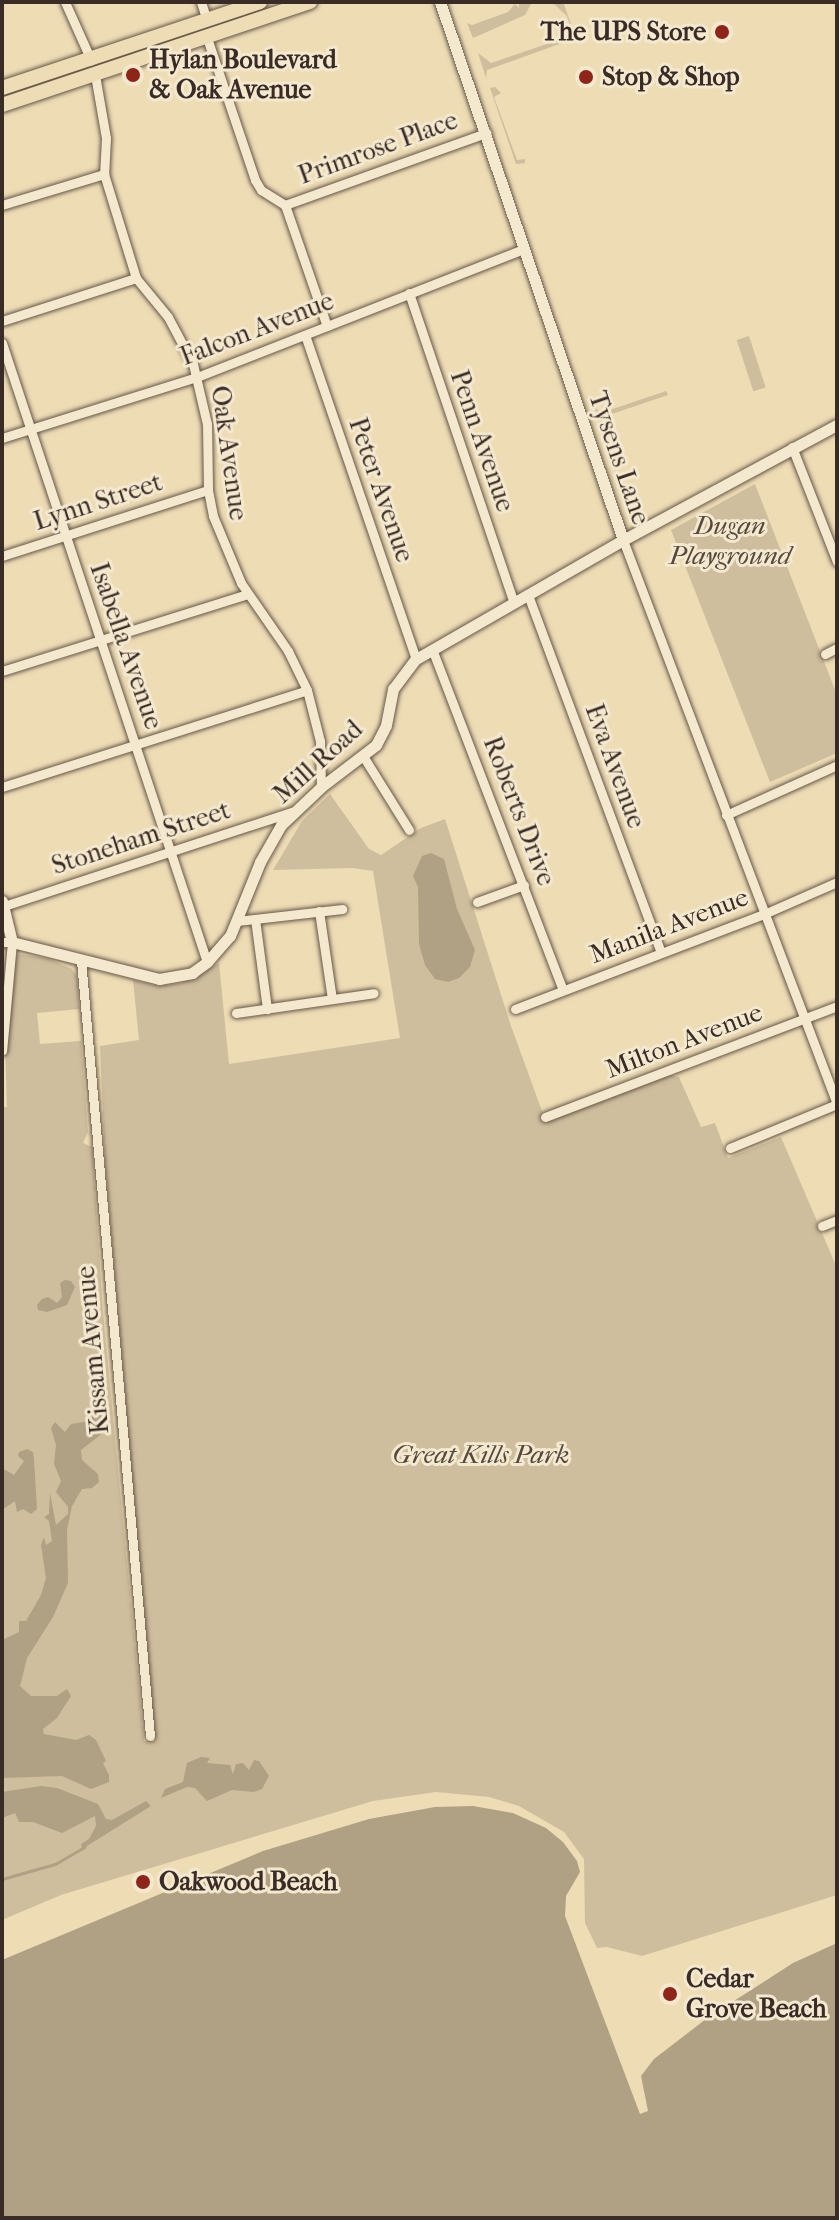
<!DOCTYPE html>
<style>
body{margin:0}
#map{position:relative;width:839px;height:2220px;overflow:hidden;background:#eedcb5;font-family:"IM FELL French Canon",serif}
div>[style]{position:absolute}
.green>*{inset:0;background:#cfbe9d;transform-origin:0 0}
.water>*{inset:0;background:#b0a084}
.stream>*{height:3px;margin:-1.5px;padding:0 1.5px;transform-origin:1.5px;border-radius:1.5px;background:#b0a084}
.roads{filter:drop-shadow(0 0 2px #665749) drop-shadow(0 0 2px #665749)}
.minor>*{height:9px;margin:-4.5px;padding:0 4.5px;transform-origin:4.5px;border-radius:4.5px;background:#f4e8cf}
.tertiary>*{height:11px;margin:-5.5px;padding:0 5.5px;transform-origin:5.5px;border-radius:5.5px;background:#f4e8cf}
.primary>*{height:14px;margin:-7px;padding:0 7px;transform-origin:7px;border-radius:7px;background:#eedcb5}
.dots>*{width:22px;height:22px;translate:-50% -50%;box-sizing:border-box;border:4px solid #f4e8cf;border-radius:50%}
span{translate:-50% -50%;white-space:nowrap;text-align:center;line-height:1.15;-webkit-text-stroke:6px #f4e8cf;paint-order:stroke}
.poi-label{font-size:26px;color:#392b25;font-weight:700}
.right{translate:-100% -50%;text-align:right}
.left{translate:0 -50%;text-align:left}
.street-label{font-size:26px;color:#392b25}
.park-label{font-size:26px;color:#57483d;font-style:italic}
.frame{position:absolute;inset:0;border:4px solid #392b25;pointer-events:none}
</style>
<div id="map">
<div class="green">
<div style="clip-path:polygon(519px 2px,532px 2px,525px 15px,473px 38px,467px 23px,472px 25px,508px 12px,515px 4px,519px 8px)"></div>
<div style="clip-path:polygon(552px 2px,563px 2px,576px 38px,487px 70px,486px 78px,478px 53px,491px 63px,567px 37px,571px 28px,567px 16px)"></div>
<div style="clip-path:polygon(495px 87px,501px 93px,494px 97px,517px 160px,525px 159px,525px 163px,516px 164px,490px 88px)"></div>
<div style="left:749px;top:336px;width:54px;height:13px;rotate:72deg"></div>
<div style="clip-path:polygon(666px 391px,668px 395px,603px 417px,601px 427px,594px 406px,601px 413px)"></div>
<div style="clip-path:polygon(755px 484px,837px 695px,837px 753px,770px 782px,671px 530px)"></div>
<div style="clip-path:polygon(330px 794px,369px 849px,381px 855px,421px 828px,445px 819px,511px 1026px,546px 1122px,669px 1075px,679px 1077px,701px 1127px,715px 1123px,728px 1158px,781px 1137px,837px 1268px,837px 1895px,642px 1956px,607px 1947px,597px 1948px,585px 1923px,584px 1859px,564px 1832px,519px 1806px,489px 1797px,436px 1792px,373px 1801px,61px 1895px,2px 1920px,2px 1107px,7px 1107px,5px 1044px,14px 958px,19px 954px,49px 959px,72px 969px,77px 977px,79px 1009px,37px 1013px,40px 1044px,81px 1041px,88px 1132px,83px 1143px,92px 1147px,103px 1312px,144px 1741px,154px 1741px,105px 1159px,100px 1046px,139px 1040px,133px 980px,159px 986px,182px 983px,219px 963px,229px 1064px,400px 1038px,373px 871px,353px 868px,273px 870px,302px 821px)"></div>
</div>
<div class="water">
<div style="clip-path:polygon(431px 853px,444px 859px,457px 909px,475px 950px,470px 967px,459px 978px,448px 982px,435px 979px,425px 965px,419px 944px,418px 887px,413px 876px,422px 856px)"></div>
<div style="clip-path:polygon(65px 1280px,71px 1281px,75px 1287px,67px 1305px,47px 1312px,38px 1310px,37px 1305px,42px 1299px,48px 1297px,57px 1303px,62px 1297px,60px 1283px)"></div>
<div style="clip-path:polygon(97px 1408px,108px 1429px,81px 1450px,82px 1460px,98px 1474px,99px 1482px,92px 1488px,82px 1489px,72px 1506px,67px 1530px,68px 1583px,53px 1617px,27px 1658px,20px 1686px,31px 1696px,57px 1696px,67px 1689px,71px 1696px,57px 1718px,43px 1729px,44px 1734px,76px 1740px,89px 1735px,96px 1740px,106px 1761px,103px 1763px,109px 1775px,109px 1782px,91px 1789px,62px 1776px,2px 1778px,2px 1640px,19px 1632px,19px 1621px,26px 1621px,41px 1595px,46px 1578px,41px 1545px,44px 1537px,46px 1545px,52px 1541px,49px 1521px,44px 1517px,49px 1514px,50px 1493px,56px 1525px,68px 1514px,68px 1507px,56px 1492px,61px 1481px,54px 1464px,56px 1445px,51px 1428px,55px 1422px,65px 1432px,71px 1424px,90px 1421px)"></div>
<div style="clip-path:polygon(27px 1449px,33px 1452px,34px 1459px,37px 1509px,31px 1514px,23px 1509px,17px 1512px,15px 1501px,2px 1510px,2px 1468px,14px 1475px,24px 1461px,18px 1456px,19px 1452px)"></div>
<div style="clip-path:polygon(201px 1757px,210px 1758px,207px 1763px,230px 1765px,233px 1774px,236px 1764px,243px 1763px,249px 1770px,254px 1760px,259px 1761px,269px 1776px,262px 1789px,254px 1792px,232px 1790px,207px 1801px,195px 1788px,187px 1787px,161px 1798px,165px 1789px,183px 1782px,187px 1763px)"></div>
<div style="clip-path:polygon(41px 1786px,57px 1788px,98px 1804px,106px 1819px,112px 1820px,146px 1801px,151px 1806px,82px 1849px,81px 1844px,89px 1839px,96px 1826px,95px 1816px,62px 1833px,33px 1822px,19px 1822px,15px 1813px,2px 1818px,2px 1792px)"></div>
<div style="clip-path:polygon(473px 1806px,513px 1813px,546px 1828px,563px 1842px,577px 1861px,580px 1872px,566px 1896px,565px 1916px,640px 2114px,648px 2111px,641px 2076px,654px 2059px,706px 2019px,793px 1963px,837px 1943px,837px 2218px,2px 2218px,2px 1960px,263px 1851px,369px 1819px,435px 1807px)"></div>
</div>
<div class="stream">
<div style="left:2px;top:1879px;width:55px;rotate:-15.8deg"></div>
<div style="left:55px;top:1864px;width:34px;rotate:-30deg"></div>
</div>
<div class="roads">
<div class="minor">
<div style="left:65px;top:2px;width:64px;rotate:65.9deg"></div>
<div style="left:201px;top:2px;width:20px;rotate:72deg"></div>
<div style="left:207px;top:38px;width:150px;rotate:71.3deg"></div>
<div style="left:255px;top:180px;width:12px;rotate:59deg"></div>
<div style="left:261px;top:190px;width:28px;rotate:32deg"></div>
<div style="left:285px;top:205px;width:128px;rotate:70.9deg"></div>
<div style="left:95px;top:75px;width:64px;rotate:80.1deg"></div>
<div style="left:106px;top:138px;width:36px;rotate:93deg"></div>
<div style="left:104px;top:174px;width:109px;rotate:72.9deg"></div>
<div style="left:136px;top:278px;width:50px;rotate:50.6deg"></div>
<div style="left:168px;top:317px;width:53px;rotate:62deg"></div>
<div style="left:193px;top:364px;width:62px;rotate:76.9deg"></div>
<div style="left:207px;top:424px;width:66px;rotate:89.1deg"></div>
<div style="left:208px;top:490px;width:26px;rotate:79deg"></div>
<div style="left:213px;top:516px;width:73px;rotate:67.3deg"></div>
<div style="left:241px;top:583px;width:83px;rotate:55.3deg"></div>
<div style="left:288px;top:651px;width:43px;rotate:64deg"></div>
<div style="left:307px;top:690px;width:53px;rotate:75.7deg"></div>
<div style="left:320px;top:741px;width:46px;rotate:88.8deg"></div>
<div style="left:2px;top:205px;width:107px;rotate:-16.9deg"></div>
<div style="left:285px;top:205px;width:214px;rotate:-19.7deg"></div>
<div style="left:409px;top:293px;width:327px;rotate:71.3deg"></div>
<div style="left:2px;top:321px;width:141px;rotate:-17.8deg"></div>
<div style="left:305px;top:335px;width:342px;rotate:71.1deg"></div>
<div style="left:2px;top:343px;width:652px;rotate:71.68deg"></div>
<div style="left:2px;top:438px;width:204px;rotate:-17.4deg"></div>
<div style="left:197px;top:377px;width:351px;rotate:-21.4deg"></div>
<div style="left:792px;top:447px;width:123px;rotate:68.6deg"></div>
<div style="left:623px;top:540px;width:603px;rotate:69.22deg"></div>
<div style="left:2px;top:556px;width:216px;rotate:-17.8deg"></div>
<div style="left:528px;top:595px;width:381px;rotate:69.6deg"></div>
<div style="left:432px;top:649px;width:365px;rotate:69deg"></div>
<div style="left:825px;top:654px;width:13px;rotate:-27deg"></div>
<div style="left:2px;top:671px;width:257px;rotate:-17.4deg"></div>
<div style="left:363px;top:756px;width:87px;rotate:58.1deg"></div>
<div style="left:2px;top:787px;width:320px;rotate:-17.6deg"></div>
<div style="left:726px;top:815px;width:122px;rotate:-24.2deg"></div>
<div style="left:477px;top:902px;width:50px;rotate:-19.9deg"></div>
<div style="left:4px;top:906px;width:303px;rotate:-18.1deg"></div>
<div style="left:319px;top:911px;width:89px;rotate:81.6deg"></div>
<div style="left:255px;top:919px;width:91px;rotate:82.4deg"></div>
<div style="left:237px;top:921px;width:106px;rotate:-6.5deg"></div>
<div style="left:2px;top:942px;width:10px"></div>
<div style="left:12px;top:942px;width:109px;rotate:95.2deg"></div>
<div style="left:81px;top:960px;width:779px;rotate:84.92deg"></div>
<div style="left:515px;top:1009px;width:267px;rotate:-20.9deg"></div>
<div style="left:764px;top:914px;width:80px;rotate:-23.7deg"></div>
<div style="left:236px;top:1013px;width:139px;rotate:-8.2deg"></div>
<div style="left:545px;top:1117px;width:312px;rotate:-20.8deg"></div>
<div style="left:730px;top:1148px;width:116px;rotate:-22.4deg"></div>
<div style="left:822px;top:1226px;width:16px;rotate:-22deg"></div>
</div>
<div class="tertiary">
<div style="left:440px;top:2px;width:568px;rotate:71.21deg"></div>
<div style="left:2px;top:901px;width:42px;rotate:76.3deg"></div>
<div style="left:12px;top:942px;width:152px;rotate:14.1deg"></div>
<div style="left:159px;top:979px;width:34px;rotate:-10deg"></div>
<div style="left:192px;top:973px;width:19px;rotate:-36deg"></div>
<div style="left:207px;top:962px;width:35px;rotate:-49deg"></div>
<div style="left:230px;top:936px;width:80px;rotate:-67.9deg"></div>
<div style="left:260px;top:862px;width:43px;rotate:-60.4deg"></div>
<div style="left:281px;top:825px;width:55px;rotate:-43.5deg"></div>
<div style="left:321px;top:787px;width:69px;rotate:-37.4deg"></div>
<div style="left:376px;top:745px;width:22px;rotate:-63deg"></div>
<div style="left:386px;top:725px;width:37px;rotate:-79deg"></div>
<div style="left:393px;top:689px;width:38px;rotate:-53deg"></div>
<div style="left:416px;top:659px;width:239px;rotate:-29.9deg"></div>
<div style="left:623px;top:540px;width:243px;rotate:-28.3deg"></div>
</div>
<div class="primary">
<div style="left:2px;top:88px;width:272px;rotate:-18.4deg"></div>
<div style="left:2px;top:105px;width:325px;rotate:-18.5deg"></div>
</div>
</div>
<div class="dots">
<div style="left:722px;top:32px;background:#8f2418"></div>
<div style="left:133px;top:75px;background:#8f2418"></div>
<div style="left:586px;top:77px;background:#8f2418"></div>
<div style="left:143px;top:1882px;background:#8f2418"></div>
<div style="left:670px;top:1994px;background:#8f2418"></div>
</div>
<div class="poi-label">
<span class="right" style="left:706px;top:32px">The UPS Store</span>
<span class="left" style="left:149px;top:75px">Hylan Boulevard<br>&amp; Oak Avenue</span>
<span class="left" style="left:602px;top:77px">Stop &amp; Shop</span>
<span class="left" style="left:159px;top:1882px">Oakwood Beach</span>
<span class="left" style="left:686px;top:1994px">Cedar<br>Grove Beach</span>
</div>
<div class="street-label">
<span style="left:378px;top:148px;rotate:-20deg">Primrose Place</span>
<span style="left:257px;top:329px;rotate:-21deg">Falcon Avenue</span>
<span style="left:482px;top:441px;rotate:71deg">Penn Avenue</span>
<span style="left:229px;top:453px;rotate:82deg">Oak Avenue</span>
<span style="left:619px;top:458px;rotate:71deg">Tysens Lane</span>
<span style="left:381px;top:490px;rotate:71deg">Peter Avenue</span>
<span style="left:98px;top:502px;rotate:-18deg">Lynn Street</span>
<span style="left:126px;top:646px;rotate:71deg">Isabella Avenue</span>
<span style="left:318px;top:762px;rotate:-42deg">Mill Road</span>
<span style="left:615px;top:766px;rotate:70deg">Eva Avenue</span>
<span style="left:519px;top:811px;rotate:69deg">Roberts Drive</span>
<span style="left:141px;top:838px;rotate:-18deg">Stoneham Street</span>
<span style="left:669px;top:926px;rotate:-21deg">Manila Avenue</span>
<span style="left:684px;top:1041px;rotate:-21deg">Milton Avenue</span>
<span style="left:93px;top:1350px;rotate:-95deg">Kissam Avenue</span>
</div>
<div class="park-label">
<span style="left:730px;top:541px">Dugan<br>Playground</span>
<span style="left:481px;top:1455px">Great Kills Park</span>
</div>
<div class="frame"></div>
</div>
